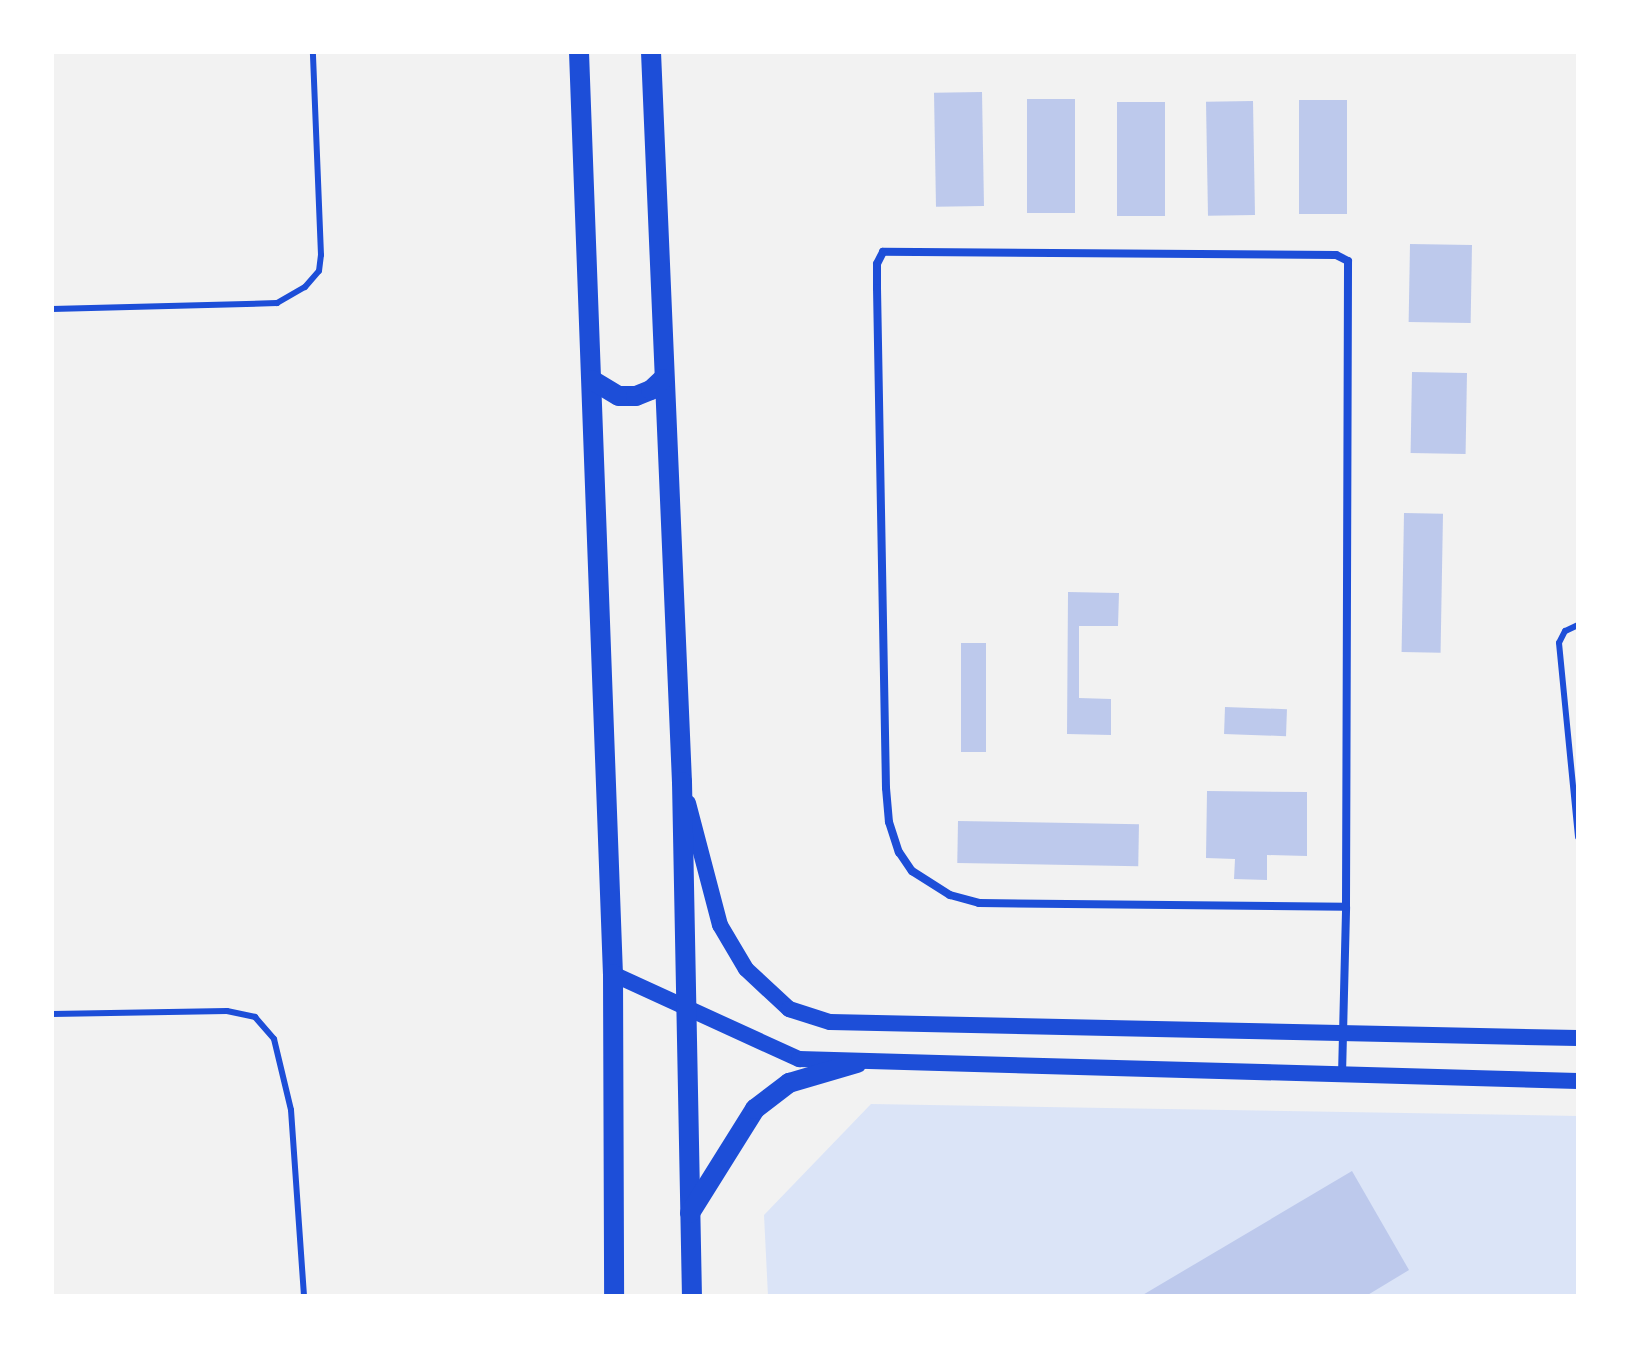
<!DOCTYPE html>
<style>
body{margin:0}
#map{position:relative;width:1630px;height:1348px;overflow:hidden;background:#f2f2f2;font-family:"DejaVu Sans",sans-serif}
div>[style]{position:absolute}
.green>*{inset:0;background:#dbe4f7}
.building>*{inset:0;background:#bdc9ec;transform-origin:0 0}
.service>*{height:6px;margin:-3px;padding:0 3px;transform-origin:3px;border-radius:3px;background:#1d4ed8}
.minor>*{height:8px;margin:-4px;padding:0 4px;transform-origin:4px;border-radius:4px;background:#1d4ed8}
.secondary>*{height:16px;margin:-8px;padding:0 8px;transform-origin:8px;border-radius:8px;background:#1d4ed8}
.primary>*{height:20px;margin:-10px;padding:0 10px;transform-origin:10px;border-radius:10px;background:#1d4ed8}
span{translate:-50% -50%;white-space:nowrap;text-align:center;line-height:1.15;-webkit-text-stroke:8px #fff;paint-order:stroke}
.frame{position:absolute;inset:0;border:54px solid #fff;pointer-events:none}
</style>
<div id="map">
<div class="green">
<div style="clip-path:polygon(871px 1104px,1578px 1116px,1578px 1296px,768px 1296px,764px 1215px)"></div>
</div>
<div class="building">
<div style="left:982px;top:92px;width:114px;height:48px;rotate:89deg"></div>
<div style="left:1027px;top:99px;width:48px;height:114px"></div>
<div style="left:1299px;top:100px;width:48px;height:114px"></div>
<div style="left:1253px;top:101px;width:114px;height:47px;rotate:89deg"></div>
<div style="left:1117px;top:102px;width:48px;height:114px"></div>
<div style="left:1410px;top:244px;width:62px;height:78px;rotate:1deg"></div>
<div style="left:1412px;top:372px;width:55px;height:81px;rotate:1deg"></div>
<div style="left:1404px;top:513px;width:39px;height:139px;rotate:1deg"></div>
<div style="clip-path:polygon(1068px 592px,1119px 593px,1118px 626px,1079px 626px,1079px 698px,1111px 699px,1111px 735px,1067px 734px)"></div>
<div style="left:961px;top:643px;width:25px;height:109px"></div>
<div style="left:1225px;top:707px;width:62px;height:27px;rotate:2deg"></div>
<div style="clip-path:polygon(1207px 791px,1307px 792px,1307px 856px,1267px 855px,1267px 880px,1234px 879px,1235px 859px,1206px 858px)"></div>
<div style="left:958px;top:821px;width:181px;height:42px;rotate:1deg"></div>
<div style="clip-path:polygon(1352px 1171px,1409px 1270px,1366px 1296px,1141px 1296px)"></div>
</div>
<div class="service">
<div style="left:52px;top:309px;width:225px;rotate:-1.5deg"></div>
<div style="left:277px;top:303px;width:32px;rotate:-30deg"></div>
<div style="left:305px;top:287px;width:21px;rotate:-49deg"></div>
<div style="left:319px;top:271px;width:16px;rotate:-83deg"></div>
<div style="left:321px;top:255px;width:203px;rotate:-92.3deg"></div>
<div style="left:1578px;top:625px;width:14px;rotate:155deg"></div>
<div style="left:1565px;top:631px;width:13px;rotate:117deg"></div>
<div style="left:1559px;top:643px;width:195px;rotate:84.4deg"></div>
<div style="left:52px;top:1014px;width:175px;rotate:-1deg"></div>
<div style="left:227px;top:1011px;width:29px;rotate:12deg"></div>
<div style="left:255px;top:1017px;width:29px;rotate:49deg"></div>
<div style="left:274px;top:1039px;width:73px;rotate:76.5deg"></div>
<div style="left:291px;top:1110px;width:186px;rotate:86deg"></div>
</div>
<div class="minor">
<div style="left:1342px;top:1075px;width:168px;rotate:-88.6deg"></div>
<div style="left:1346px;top:907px;width:646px;rotate:-89.82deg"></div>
<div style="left:1348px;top:261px;width:13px;rotate:-153deg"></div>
<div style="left:1336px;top:255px;width:453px;rotate:-179.6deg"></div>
<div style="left:883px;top:252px;width:13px;rotate:117deg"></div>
<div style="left:877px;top:264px;width:24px;rotate:90deg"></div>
<div style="left:877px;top:288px;width:500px;rotate:88.97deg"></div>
<div style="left:886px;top:788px;width:34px;rotate:85deg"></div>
<div style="left:889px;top:822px;width:32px;rotate:72deg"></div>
<div style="left:899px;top:852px;width:23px;rotate:56deg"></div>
<div style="left:912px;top:871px;width:45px;rotate:32.3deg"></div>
<div style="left:950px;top:895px;width:30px;rotate:15deg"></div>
<div style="left:979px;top:903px;width:367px;rotate:0.6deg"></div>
</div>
<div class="secondary">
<div style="left:688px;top:803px;width:126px;rotate:75.3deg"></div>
<div style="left:720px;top:925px;width:51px;rotate:59.4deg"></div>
<div style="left:746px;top:969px;width:59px;rotate:42.9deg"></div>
<div style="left:789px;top:1009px;width:43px;rotate:17.6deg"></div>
<div style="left:830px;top:1022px;width:748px;rotate:1.23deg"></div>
<div style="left:613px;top:974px;width:205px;rotate:24.6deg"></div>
<div style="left:799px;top:1059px;width:779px;rotate:1.62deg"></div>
</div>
<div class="primary">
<div style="left:579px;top:52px;width:923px;rotate:87.89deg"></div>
<div style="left:613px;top:974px;width:322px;rotate:89.8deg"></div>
<div style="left:651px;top:52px;width:731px;rotate:87.57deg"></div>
<div style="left:682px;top:782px;width:514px;rotate:88.89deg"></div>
<div style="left:592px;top:380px;width:31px;rotate:31deg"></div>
<div style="left:619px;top:396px;width:17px"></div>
<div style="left:636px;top:396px;width:16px;rotate:-22deg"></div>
<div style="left:651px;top:390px;width:16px;rotate:-43deg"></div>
<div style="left:690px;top:1213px;width:123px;rotate:-58deg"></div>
<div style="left:755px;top:1109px;width:43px;rotate:-37.4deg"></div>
<div style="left:789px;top:1083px;width:71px;rotate:-16.4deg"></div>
</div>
<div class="frame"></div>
</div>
